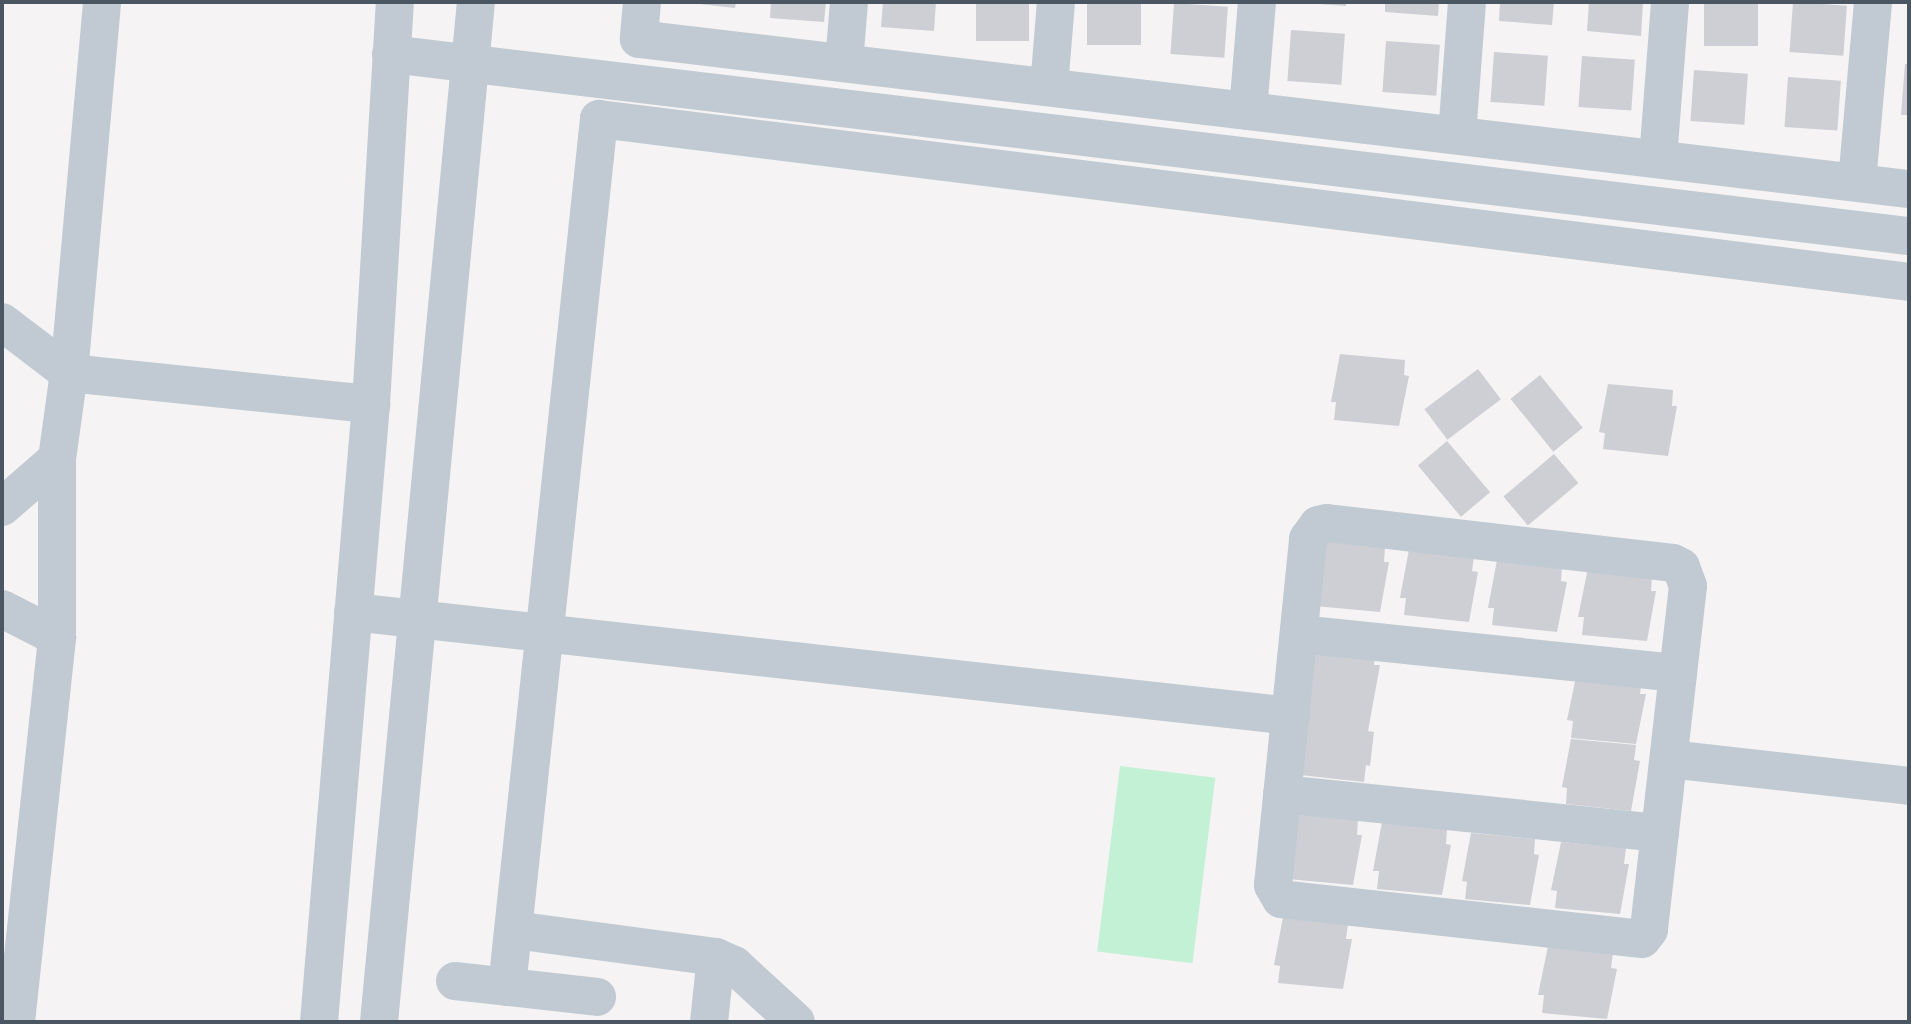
<!DOCTYPE html>
<style>
body{margin:0}
#map{position:relative;width:1911px;height:1024px;overflow:hidden;background:#f5f3f3;font-family:"Titillium Web",sans-serif}
div>[style]{position:absolute}
.green>*{inset:0;background:#c3f1d5;transform-origin:0 0}
.building>*{inset:0;background:#cdcfd5;transform-origin:0 0}
.minor>*{height:38px;margin:-19px;padding:0 19px;transform-origin:19px;border-radius:19px;background:#c1cad2}
span{translate:-50% -50%;white-space:nowrap;text-align:center;line-height:1.15;-webkit-text-stroke:6px #fff;paint-order:stroke}
.frame{position:absolute;inset:0;border:4px solid #4a5661;pointer-events:none}
</style>
<div id="map">
<div class="green">
<div style="left:1120px;top:766px;width:96px;height:187px;rotate:7deg"></div>
</div>
<div class="building">
<div style="clip-path:polygon(682px 2px,736px 2px,735px 8px)"></div>
<div style="clip-path:polygon(771px 2px,826px 2px,824px 22px,770px 18px)"></div>
<div style="clip-path:polygon(883px 2px,936px 2px,934px 31px,881px 27px)"></div>
<div style="left:976px;top:2px;width:53px;height:39px"></div>
<div style="left:1087px;top:2px;width:54px;height:43px"></div>
<div style="clip-path:polygon(1320px 2px,1346px 2px,1346px 6px,1320px 4px)"></div>
<div style="clip-path:polygon(1385px 2px,1439px 2px,1438px 16px,1385px 12px)"></div>
<div style="clip-path:polygon(1500px 2px,1554px 2px,1552px 25px,1499px 21px)"></div>
<div style="clip-path:polygon(1589px 2px,1643px 2px,1641px 36px,1587px 31px)"></div>
<div style="left:1704px;top:2px;width:54px;height:44px"></div>
<div style="left:1793px;top:2px;width:54px;height:50px;rotate:4deg"></div>
<div style="left:1174px;top:3px;width:54px;height:51px;rotate:4deg"></div>
<div style="left:1291px;top:30px;width:54px;height:51px;rotate:4deg"></div>
<div style="left:1386px;top:41px;width:54px;height:51px;rotate:4deg"></div>
<div style="left:1494px;top:52px;width:54px;height:50px;rotate:4deg"></div>
<div style="left:1582px;top:56px;width:53px;height:51px;rotate:4deg"></div>
<div style="clip-path:polygon(1905px 64px,1909px 64px,1909px 115px,1901px 115px)"></div>
<div style="left:1694px;top:70px;width:54px;height:51px;rotate:4deg"></div>
<div style="left:1788px;top:77px;width:53px;height:50px;rotate:4deg"></div>
<div style="clip-path:polygon(1340px 354px,1405px 360px,1404px 375px,1409px 376px,1399px 426px,1334px 420px,1336px 402px,1331px 402px)"></div>
<div style="left:1478px;top:369px;width:38px;height:67px;rotate:53deg"></div>
<div style="left:1540px;top:375px;width:68px;height:38px;rotate:51deg"></div>
<div style="clip-path:polygon(1608px 384px,1673px 390px,1672px 406px,1677px 406px,1668px 456px,1603px 449px,1605px 433px,1599px 432px)"></div>
<div style="left:1447px;top:441px;width:67px;height:38px;rotate:50deg"></div>
<div style="left:1554px;top:454px;width:38px;height:66px;rotate:50deg"></div>
<div style="clip-path:polygon(1321px 539px,1385px 546px,1384px 562px,1389px 562px,1380px 612px,1315px 606px)"></div>
<div style="clip-path:polygon(1409px 549px,1474px 556px,1472px 571px,1478px 572px,1469px 622px,1404px 615px,1406px 598px,1400px 598px)"></div>
<div style="clip-path:polygon(1497px 560px,1562px 566px,1561px 581px,1567px 582px,1557px 632px,1492px 625px,1494px 608px,1488px 608px)"></div>
<div style="clip-path:polygon(1588px 568px,1652px 575px,1651px 591px,1656px 591px,1647px 641px,1582px 635px,1584px 617px,1578px 617px)"></div>
<div style="clip-path:polygon(1311px 642px,1376px 649px,1374px 665px,1380px 665px,1368px 731px,1374px 732px,1370px 766px,1366px 765px,1364px 782px,1300px 775px)"></div>
<div style="clip-path:polygon(1577px 672px,1642px 678px,1640px 694px,1646px 694px,1636px 744px,1571px 738px,1573px 721px,1567px 720px)"></div>
<div style="clip-path:polygon(1571px 739px,1636px 745px,1634px 760px,1640px 761px,1631px 811px,1566px 804px,1567px 788px,1562px 787px)"></div>
<div style="clip-path:polygon(1294px 813px,1358px 819px,1357px 835px,1362px 835px,1353px 885px,1288px 879px)"></div>
<div style="clip-path:polygon(1382px 822px,1447px 829px,1446px 844px,1451px 845px,1442px 895px,1377px 889px,1379px 871px,1373px 871px)"></div>
<div style="clip-path:polygon(1471px 833px,1535px 839px,1534px 854px,1539px 855px,1530px 905px,1465px 899px,1467px 882px,1462px 881px)"></div>
<div style="clip-path:polygon(1561px 842px,1626px 848px,1624px 864px,1629px 864px,1620px 914px,1555px 908px,1557px 891px,1551px 890px)"></div>
<div style="clip-path:polygon(1283px 917px,1348px 924px,1346px 939px,1352px 939px,1343px 989px,1278px 983px,1280px 966px,1274px 965px)"></div>
<div style="clip-path:polygon(1548px 946px,1613px 953px,1611px 968px,1617px 969px,1607px 1019px,1542px 1013px,1544px 995px,1538px 995px)"></div>
</div>
<div class="minor">
<div style="left:642px;top:2px;width:37px;rotate:95deg"></div>
<div style="left:639px;top:39px;width:1279px;rotate:6.74deg"></div>
<div style="left:391px;top:54px;width:1529px;rotate:6.84deg"></div>
<div style="left:844px;top:63px;width:61px;rotate:-85.3deg"></div>
<div style="left:1049px;top:87px;width:85px;rotate:-85.3deg"></div>
<div style="left:1248px;top:111px;width:109px;rotate:-85.3deg"></div>
<div style="left:1457px;top:135px;width:133px;rotate:-85.7deg"></div>
<div style="left:1658px;top:159px;width:157px;rotate:-85.6deg"></div>
<div style="left:1857px;top:182px;width:181px;rotate:-84.9deg"></div>
<div style="left:2px;top:322px;width:84px;rotate:37.3deg"></div>
<div style="left:69px;top:373px;width:304px;rotate:5.9deg"></div>
<div style="left:2px;top:507px;width:73px;rotate:-41.1deg"></div>
<div style="left:1327px;top:523px;width:348px;rotate:6.6deg"></div>
<div style="left:1673px;top:563px;width:9px;rotate:27deg"></div>
<div style="left:1681px;top:567px;width:20px;rotate:70deg"></div>
<div style="left:1688px;top:586px;width:346px;rotate:96.5deg"></div>
<div style="left:1649px;top:930px;width:11px;rotate:128deg"></div>
<div style="left:1642px;top:939px;width:363px;rotate:-173.7deg"></div>
<div style="left:1281px;top:899px;width:16px;rotate:-120deg"></div>
<div style="left:1273px;top:885px;width:348px;rotate:-84.2deg"></div>
<div style="left:1308px;top:539px;width:17px;rotate:-54deg"></div>
<div style="left:1318px;top:525px;width:9px;rotate:-13deg"></div>
<div style="left:2px;top:609px;width:62px;rotate:27deg"></div>
<div style="left:353px;top:612px;width:944px;rotate:6.33deg"></div>
<div style="left:1299px;top:634px;width:381px;rotate:5.9deg"></div>
<div style="left:1669px;top:759px;width:242px;rotate:6.4deg"></div>
<div style="left:1282px;top:794px;width:380px;rotate:5.9deg"></div>
<div style="left:514px;top:930px;width:204px;rotate:7.6deg"></div>
<div style="left:716px;top:957px;width:20px;rotate:24deg"></div>
<div style="left:734px;top:965px;width:84px;rotate:42.6deg"></div>
<div style="left:455px;top:981px;width:143px;rotate:6.4deg"></div>
<div style="left:507px;top:987px;width:873px;rotate:-83.95deg"></div>
<div style="left:599px;top:119px;width:1320px;rotate:7.09deg"></div>
<div style="left:16px;top:1022px;width:387px;rotate:-83.9deg"></div>
<div style="left:57px;top:637px;width:178px;rotate:-90deg"></div>
<div style="left:57px;top:459px;width:87px;rotate:-82.1deg"></div>
<div style="left:69px;top:373px;width:372px;rotate:-84.9deg"></div>
<div style="left:319px;top:1022px;width:620px;rotate:-85.19deg"></div>
<div style="left:371px;top:404px;width:403px;rotate:-86.6deg"></div>
<div style="left:379px;top:1022px;width:1025px;rotate:-84.57deg"></div>
<div style="left:709px;top:1022px;width:65px;rotate:-83.9deg"></div>
</div>
<div class="frame"></div>
</div>
